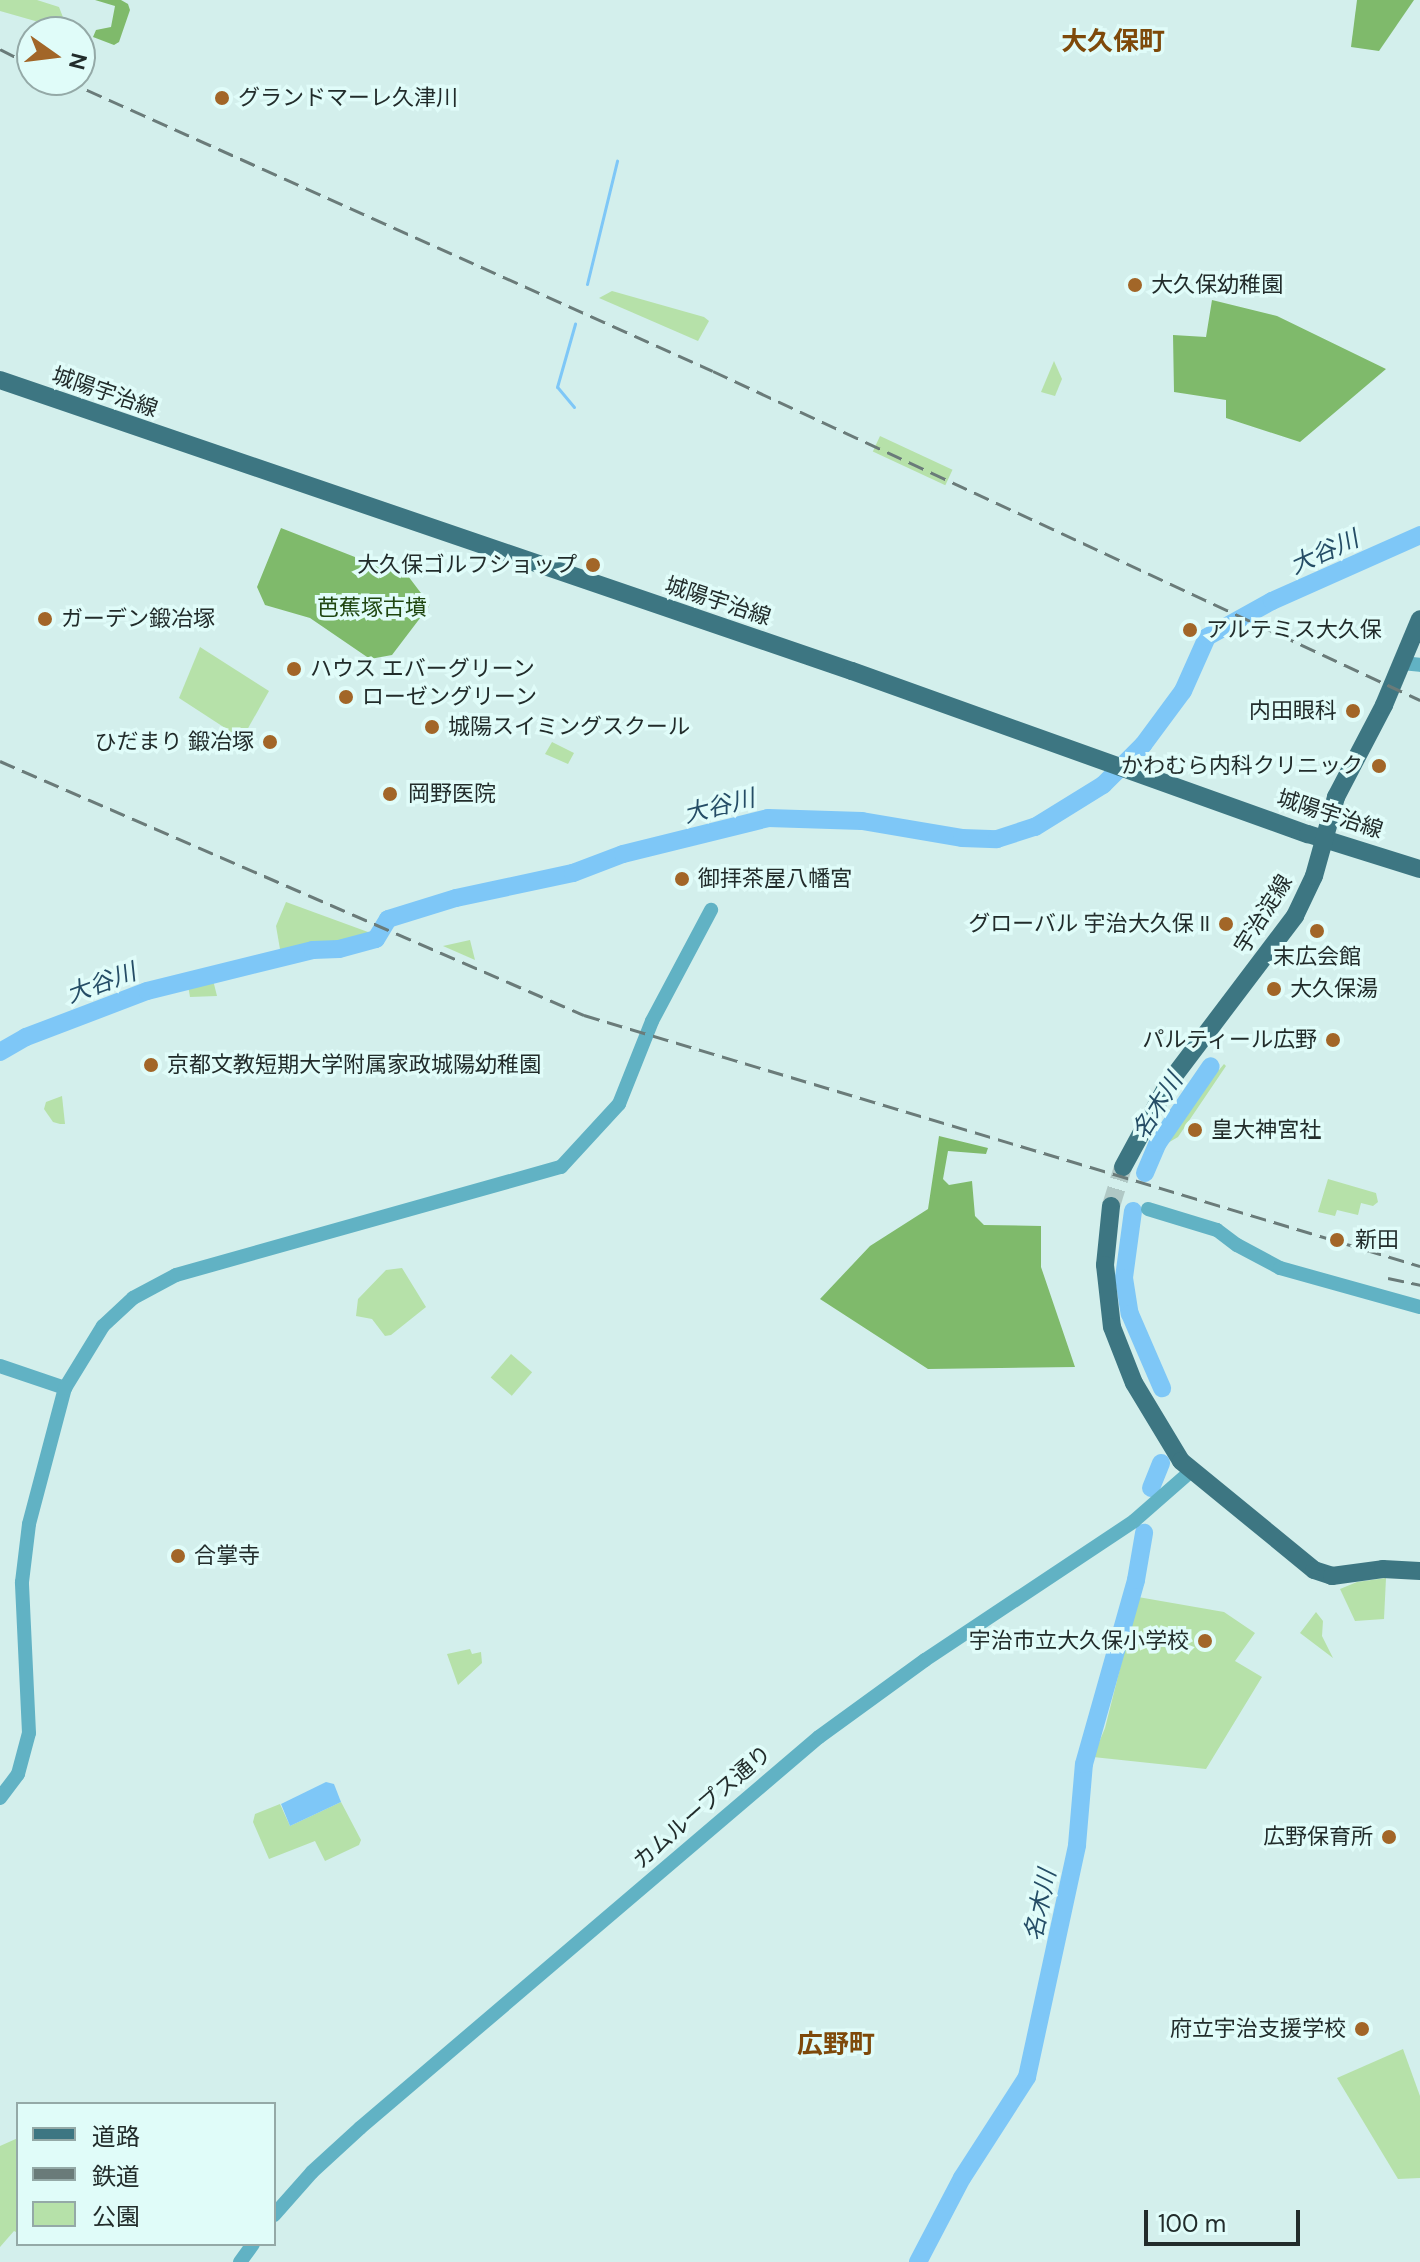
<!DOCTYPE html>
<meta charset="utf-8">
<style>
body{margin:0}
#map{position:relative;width:1420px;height:2262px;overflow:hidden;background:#d3efec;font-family:"DM Sans","Noto Sans JP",sans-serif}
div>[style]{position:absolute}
.green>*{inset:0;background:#b6e1a9;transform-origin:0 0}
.forest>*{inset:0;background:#7fba6b}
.water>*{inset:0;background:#7ec7f7}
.stream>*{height:3px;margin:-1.5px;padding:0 1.5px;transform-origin:1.5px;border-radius:1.5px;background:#7ec7f7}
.river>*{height:18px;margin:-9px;padding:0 9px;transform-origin:9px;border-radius:9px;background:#7ec7f7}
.major-tunnel>*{height:18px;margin-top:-9px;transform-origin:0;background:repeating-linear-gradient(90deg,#b0c8c5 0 18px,transparent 0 27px)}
.minor>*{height:14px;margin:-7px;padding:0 7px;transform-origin:7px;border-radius:7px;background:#61b2c4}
.major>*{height:18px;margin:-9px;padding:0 9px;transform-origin:9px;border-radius:9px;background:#3d7682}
.rail>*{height:3px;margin-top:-1.5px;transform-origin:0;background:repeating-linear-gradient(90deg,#6a7b79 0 16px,transparent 0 24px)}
.dots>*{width:22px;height:22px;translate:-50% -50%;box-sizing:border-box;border:4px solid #e0fcf9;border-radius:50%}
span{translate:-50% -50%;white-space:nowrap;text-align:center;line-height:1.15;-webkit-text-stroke:7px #e0fcf9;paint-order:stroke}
.poi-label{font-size:22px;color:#222c2b}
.left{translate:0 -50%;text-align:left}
.right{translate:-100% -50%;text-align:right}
.street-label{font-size:22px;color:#222c2b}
.park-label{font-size:22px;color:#1f4610}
.water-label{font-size:24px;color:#254d66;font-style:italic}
.quarter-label{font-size:26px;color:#7e490a;font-weight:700}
.legend{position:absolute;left:16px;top:2102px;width:260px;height:144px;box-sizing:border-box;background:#e0fcf9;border:2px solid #94a9a7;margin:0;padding:10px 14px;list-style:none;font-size:24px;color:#222c2b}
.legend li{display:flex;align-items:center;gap:16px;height:40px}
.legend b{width:40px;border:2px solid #94a9a7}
.north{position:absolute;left:16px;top:16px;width:80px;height:80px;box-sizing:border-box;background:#e0fcf9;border:2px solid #94a9a7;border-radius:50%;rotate:104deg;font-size:22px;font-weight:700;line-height:32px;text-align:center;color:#222c2b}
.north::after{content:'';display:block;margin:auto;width:28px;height:36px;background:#a26628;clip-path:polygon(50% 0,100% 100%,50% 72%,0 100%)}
.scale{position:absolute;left:1144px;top:2210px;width:156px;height:36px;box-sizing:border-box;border:4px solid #222c2b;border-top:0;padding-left:10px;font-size:24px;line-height:28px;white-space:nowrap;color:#222c2b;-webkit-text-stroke:6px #e0fcf9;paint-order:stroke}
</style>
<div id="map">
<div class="green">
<div style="clip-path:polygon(0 0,37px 0,59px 7px,66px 25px,87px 31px,88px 36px,0 11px)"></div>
<div style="clip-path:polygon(612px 291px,704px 317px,709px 321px,698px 341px,599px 298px)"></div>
<div style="clip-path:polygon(1054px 361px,1062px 379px,1055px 396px,1041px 392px)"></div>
<div style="left:880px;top:436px;width:80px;height:17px;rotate:25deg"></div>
<div style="clip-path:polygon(200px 647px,269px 691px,242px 739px,179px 698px)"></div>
<div style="clip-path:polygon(552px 742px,574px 753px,568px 764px,545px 754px)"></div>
<div style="clip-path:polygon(286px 902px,368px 932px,362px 940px,339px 947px,281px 955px,276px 926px)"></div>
<div style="clip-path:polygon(470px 940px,475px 960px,443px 946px)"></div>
<div style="clip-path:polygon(213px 980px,217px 996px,190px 997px,188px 985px)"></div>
<div style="clip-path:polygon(1224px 1064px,1226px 1066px,1178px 1137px,1166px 1144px,1214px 1068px,1219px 1070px)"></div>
<div style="clip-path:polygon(62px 1096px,65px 1124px,60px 1124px,53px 1122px,44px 1109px,46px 1102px)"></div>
<div style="clip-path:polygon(1328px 1179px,1376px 1193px,1378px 1202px,1373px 1206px,1361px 1203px,1358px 1215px,1337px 1210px,1335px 1216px,1318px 1212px)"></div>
<div style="clip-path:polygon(402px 1268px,426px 1307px,391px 1335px,385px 1336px,372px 1319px,356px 1316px,358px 1299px,386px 1270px)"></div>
<div style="left:511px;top:1354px;width:28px;height:31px;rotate:41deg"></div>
<div style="clip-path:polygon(1386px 1578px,1384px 1619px,1355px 1621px,1340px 1589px,1357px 1582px)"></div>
<div style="clip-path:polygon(1138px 1597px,1224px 1612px,1255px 1633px,1235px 1661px,1262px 1677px,1206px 1769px,1093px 1757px,1105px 1728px)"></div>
<div style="clip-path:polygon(1316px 1612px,1323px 1621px,1322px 1636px,1333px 1658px,1300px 1633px)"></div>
<div style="clip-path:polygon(470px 1649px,472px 1654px,481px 1652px,482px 1663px,458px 1685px,447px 1654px)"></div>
<div style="clip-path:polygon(341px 1802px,361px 1840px,359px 1845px,325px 1861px,315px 1841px,269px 1859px,253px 1822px,255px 1814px,280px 1804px,290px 1826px)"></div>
<div style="clip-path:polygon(1403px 2049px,1420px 2096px,1420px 2178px,1398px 2179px,1337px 2078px)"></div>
<div style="clip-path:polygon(18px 2138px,18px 2233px,14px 2231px,0 2247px,0 2146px)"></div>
</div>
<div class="forest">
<div style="clip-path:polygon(95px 0,121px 0,128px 4px,130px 10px,119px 42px,114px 45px,93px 37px,96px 30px,111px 27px,115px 6px)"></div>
<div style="clip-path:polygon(1357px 0,1414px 0,1379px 51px,1351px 47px)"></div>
<div style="clip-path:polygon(1212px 300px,1277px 316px,1386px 369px,1300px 442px,1226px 418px,1226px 400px,1174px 392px,1173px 335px,1206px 337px)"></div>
<div style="clip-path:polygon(281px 528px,360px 559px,405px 572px,430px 605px,392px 655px,370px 659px,310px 618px,265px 605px,257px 587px)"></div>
<div style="clip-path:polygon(939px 1136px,988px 1148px,986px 1154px,948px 1151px,943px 1179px,949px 1185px,972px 1181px,975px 1216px,984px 1225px,1041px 1226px,1041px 1267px,1075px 1367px,928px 1369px,820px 1299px,870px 1246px,928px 1209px)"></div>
</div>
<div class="water">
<div style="clip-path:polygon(326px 1782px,334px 1784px,341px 1802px,290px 1826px,281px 1804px)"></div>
</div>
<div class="stream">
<div style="left:587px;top:284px;width:127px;rotate:-76.3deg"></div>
<div style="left:574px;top:407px;width:26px;rotate:-130deg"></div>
<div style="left:557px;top:387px;width:66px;rotate:-74.1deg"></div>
</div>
<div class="river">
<div style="left:0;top:1052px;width:30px;rotate:-30deg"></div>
<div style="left:26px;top:1037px;width:129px;rotate:-20.8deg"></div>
<div style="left:147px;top:991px;width:171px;rotate:-13.9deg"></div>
<div style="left:313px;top:950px;width:26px;rotate:-2deg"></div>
<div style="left:339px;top:949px;width:38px;rotate:-15deg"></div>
<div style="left:376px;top:939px;width:23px;rotate:-59deg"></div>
<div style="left:388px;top:919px;width:71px;rotate:-17.2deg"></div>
<div style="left:456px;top:898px;width:120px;rotate:-12.1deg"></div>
<div style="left:573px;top:873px;width:53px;rotate:-20.8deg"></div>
<div style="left:623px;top:854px;width:149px;rotate:-13.9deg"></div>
<div style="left:768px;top:818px;width:94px;rotate:1.8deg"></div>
<div style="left:862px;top:821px;width:101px;rotate:9.6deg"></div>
<div style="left:962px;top:838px;width:35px;rotate:2deg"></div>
<div style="left:997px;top:839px;width:40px;rotate:-18deg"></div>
<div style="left:1035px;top:827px;width:80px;rotate:-31.7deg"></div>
<div style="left:1103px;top:785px;width:57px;rotate:-45deg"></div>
<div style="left:1143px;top:745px;width:67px;rotate:-53.5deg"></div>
<div style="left:1183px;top:691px;width:59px;rotate:-66deg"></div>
<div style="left:1207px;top:637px;width:74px;rotate:-29deg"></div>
<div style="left:1272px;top:601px;width:162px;rotate:-24deg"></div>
<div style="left:1145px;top:1173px;width:33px;rotate:-67deg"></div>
<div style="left:1158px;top:1143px;width:93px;rotate:-55.5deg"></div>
<div style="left:1133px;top:1211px;width:68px;rotate:97.7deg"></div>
<div style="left:1124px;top:1278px;width:36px;rotate:81deg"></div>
<div style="left:1130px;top:1314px;width:81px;rotate:66.6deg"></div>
<div style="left:1151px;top:1488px;width:27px;rotate:-68deg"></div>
<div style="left:918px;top:2262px;width:95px;rotate:-62.4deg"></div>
<div style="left:962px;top:2178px;width:120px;rotate:-57.2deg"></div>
<div style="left:1027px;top:2077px;width:237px;rotate:-77.8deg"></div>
<div style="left:1077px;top:1845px;width:81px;rotate:-85.1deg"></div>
<div style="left:1084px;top:1764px;width:191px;rotate:-74.2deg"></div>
<div style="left:1136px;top:1580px;width:48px;rotate:-80.3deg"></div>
</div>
<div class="major-tunnel">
<div style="left:1111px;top:1206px;width:41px;rotate:-72.9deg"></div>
</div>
<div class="minor">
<div style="left:1402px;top:663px;width:18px;rotate:6deg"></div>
<div style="left:1148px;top:1209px;width:72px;rotate:16.9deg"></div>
<div style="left:1217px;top:1230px;width:25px;rotate:37deg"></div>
<div style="left:1237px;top:1245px;width:49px;rotate:28.1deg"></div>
<div style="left:1280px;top:1268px;width:145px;rotate:15.6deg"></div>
<div style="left:0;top:1366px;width:69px;rotate:18.7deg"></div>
<div style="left:0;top:1798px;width:30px;rotate:-53deg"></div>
<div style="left:18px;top:1774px;width:42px;rotate:-75deg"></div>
<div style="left:29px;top:1733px;width:151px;rotate:-92.7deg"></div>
<div style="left:22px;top:1582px;width:58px;rotate:-83.1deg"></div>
<div style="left:29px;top:1524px;width:141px;rotate:-75.2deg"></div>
<div style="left:65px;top:1388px;width:73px;rotate:-58.5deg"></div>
<div style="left:103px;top:1326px;width:41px;rotate:-43deg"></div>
<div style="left:133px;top:1298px;width:49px;rotate:-28.1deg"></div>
<div style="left:176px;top:1275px;width:400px;rotate:-15.7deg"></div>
<div style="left:561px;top:1167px;width:86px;rotate:-47.4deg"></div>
<div style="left:619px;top:1104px;width:89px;rotate:-68.3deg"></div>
<div style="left:652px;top:1021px;width:126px;rotate:-62deg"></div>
<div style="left:274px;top:2215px;width:57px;rotate:-48.5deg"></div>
<div style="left:312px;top:2172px;width:65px;rotate:-42.5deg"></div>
<div style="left:360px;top:2128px;width:603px;rotate:-40.43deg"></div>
<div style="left:819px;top:1737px;width:131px;rotate:-36deg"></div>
<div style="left:925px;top:1660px;width:251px;rotate:-33.6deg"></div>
<div style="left:1134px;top:1521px;width:74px;rotate:-41.2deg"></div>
<div style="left:240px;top:2262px;width:22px;rotate:-54deg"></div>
</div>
<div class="major">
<div style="left:0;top:380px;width:900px;rotate:18.86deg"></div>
<div style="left:852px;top:671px;width:484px;rotate:19.7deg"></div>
<div style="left:1308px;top:834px;width:117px;rotate:17.4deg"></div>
<div style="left:1123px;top:1167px;width:94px;rotate:-61.5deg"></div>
<div style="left:1168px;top:1084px;width:211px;rotate:-52.9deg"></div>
<div style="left:1295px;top:916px;width:44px;rotate:-64.6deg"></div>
<div style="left:1314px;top:876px;width:82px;rotate:-74.4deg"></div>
<div style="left:1336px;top:797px;width:104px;rotate:-62.4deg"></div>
<div style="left:1384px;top:705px;width:93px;rotate:-67.3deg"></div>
<div style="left:1111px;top:1206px;width:59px;rotate:95.8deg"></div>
<div style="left:1105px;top:1265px;width:62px;rotate:83.6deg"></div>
<div style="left:1112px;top:1327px;width:60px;rotate:68.6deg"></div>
<div style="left:1134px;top:1383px;width:91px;rotate:58.9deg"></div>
<div style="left:1181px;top:1461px;width:172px;rotate:39.3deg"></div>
<div style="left:1314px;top:1570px;width:19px;rotate:18deg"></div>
<div style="left:1332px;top:1576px;width:51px;rotate:-7.8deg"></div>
<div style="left:1383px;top:1569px;width:37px;rotate:3deg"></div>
</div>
<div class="rail">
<div style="left:0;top:49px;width:36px;rotate:27deg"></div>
<div style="left:65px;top:80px;width:710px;rotate:24.18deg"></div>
<div style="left:713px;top:371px;width:780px;rotate:24.95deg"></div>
<div style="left:0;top:761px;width:637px;rotate:23.51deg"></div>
<div style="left:584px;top:1015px;width:873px;rotate:16.71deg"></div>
<div style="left:1388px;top:1278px;width:33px;rotate:12deg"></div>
</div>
<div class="dots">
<div style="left:222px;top:98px;background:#a26628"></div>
<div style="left:1135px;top:285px;background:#a26628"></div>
<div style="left:593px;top:565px;background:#a26628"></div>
<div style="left:45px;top:619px;background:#a26628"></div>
<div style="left:1190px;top:630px;background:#a26628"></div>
<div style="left:294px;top:669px;background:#a26628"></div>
<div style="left:346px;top:697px;background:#a26628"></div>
<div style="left:1353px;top:711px;background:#a26628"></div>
<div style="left:432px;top:727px;background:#a26628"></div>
<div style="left:270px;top:742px;background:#a26628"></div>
<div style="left:1379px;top:766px;background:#a26628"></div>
<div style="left:390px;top:794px;background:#a26628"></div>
<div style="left:682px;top:879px;background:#a26628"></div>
<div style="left:1226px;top:924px;background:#a26628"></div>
<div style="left:1317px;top:931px;background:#a26628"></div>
<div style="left:1274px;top:989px;background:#a26628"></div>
<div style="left:1333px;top:1040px;background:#a26628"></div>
<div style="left:151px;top:1065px;background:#a26628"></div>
<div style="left:1195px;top:1130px;background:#a26628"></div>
<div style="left:1337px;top:1240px;background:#a26628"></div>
<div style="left:178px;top:1556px;background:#a26628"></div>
<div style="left:1205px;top:1641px;background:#a26628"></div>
<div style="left:1389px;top:1837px;background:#a26628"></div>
<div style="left:1362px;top:2029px;background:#a26628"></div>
</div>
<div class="poi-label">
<span class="left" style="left:238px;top:98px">グランドマーレ久津川</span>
<span class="left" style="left:1151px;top:285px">大久保幼稚園</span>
<span class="right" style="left:577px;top:565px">大久保ゴルフショップ</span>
<span class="left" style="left:61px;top:619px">ガーデン鍛冶塚</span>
<span class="left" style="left:1206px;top:630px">アルテミス大久保</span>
<span class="left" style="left:310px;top:669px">ハウス エバーグリーン</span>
<span class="left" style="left:362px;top:697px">ローゼングリーン</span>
<span class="right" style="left:1337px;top:711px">内田眼科</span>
<span class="left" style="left:448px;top:727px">城陽スイミングスクール</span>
<span class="right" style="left:254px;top:742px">ひだまり 鍛冶塚</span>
<span class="right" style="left:1363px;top:766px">かわむら内科クリニック</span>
<span class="left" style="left:408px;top:794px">岡野医院</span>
<span class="left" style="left:698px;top:879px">御拝茶屋八幡宮</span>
<span class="right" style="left:1210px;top:924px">グローバル 宇治大久保 II</span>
<span style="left:1317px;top:957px">末広会館</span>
<span class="left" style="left:1290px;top:989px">大久保湯</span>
<span class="right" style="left:1317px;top:1040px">パルティール広野</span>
<span class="left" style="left:167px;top:1065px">京都文教短期大学附属家政城陽幼稚園</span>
<span class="left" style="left:1211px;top:1130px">皇大神宮社</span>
<span class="left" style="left:1355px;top:1240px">新田</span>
<span class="left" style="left:194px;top:1556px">合掌寺</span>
<span class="right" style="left:1189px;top:1641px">宇治市立大久保小学校</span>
<span class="right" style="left:1373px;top:1837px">広野保育所</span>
<span class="right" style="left:1346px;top:2029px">府立宇治支援学校</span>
</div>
<div class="street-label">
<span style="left:105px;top:392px;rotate:19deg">城陽宇治線</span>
<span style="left:718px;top:601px;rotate:18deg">城陽宇治線</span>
<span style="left:1330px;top:814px;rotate:18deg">城陽宇治線</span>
<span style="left:1263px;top:914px;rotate:-58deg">宇治淀線</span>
<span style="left:702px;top:1807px;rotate:-41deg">カムループス通り</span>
</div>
<div class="park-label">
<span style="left:372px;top:608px">芭蕉塚古墳</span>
</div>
<div class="water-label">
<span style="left:1324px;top:552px;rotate:-24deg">大谷川</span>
<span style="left:719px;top:806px;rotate:-14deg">大谷川</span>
<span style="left:101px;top:983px;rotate:-20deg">大谷川</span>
<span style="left:1157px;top:1106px;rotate:-58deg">名木川</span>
<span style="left:1040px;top:1905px;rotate:-78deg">名木川</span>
</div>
<div class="quarter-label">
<span style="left:1113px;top:42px">大久保町</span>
<span style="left:836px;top:2045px">広野町</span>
</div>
<ul class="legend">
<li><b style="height:10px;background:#3d7682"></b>道路</li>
<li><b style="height:10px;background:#6a7b79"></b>鉄道</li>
<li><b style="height:22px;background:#b6e1a9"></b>公園</li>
</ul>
<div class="north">N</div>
<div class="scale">100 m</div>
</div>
